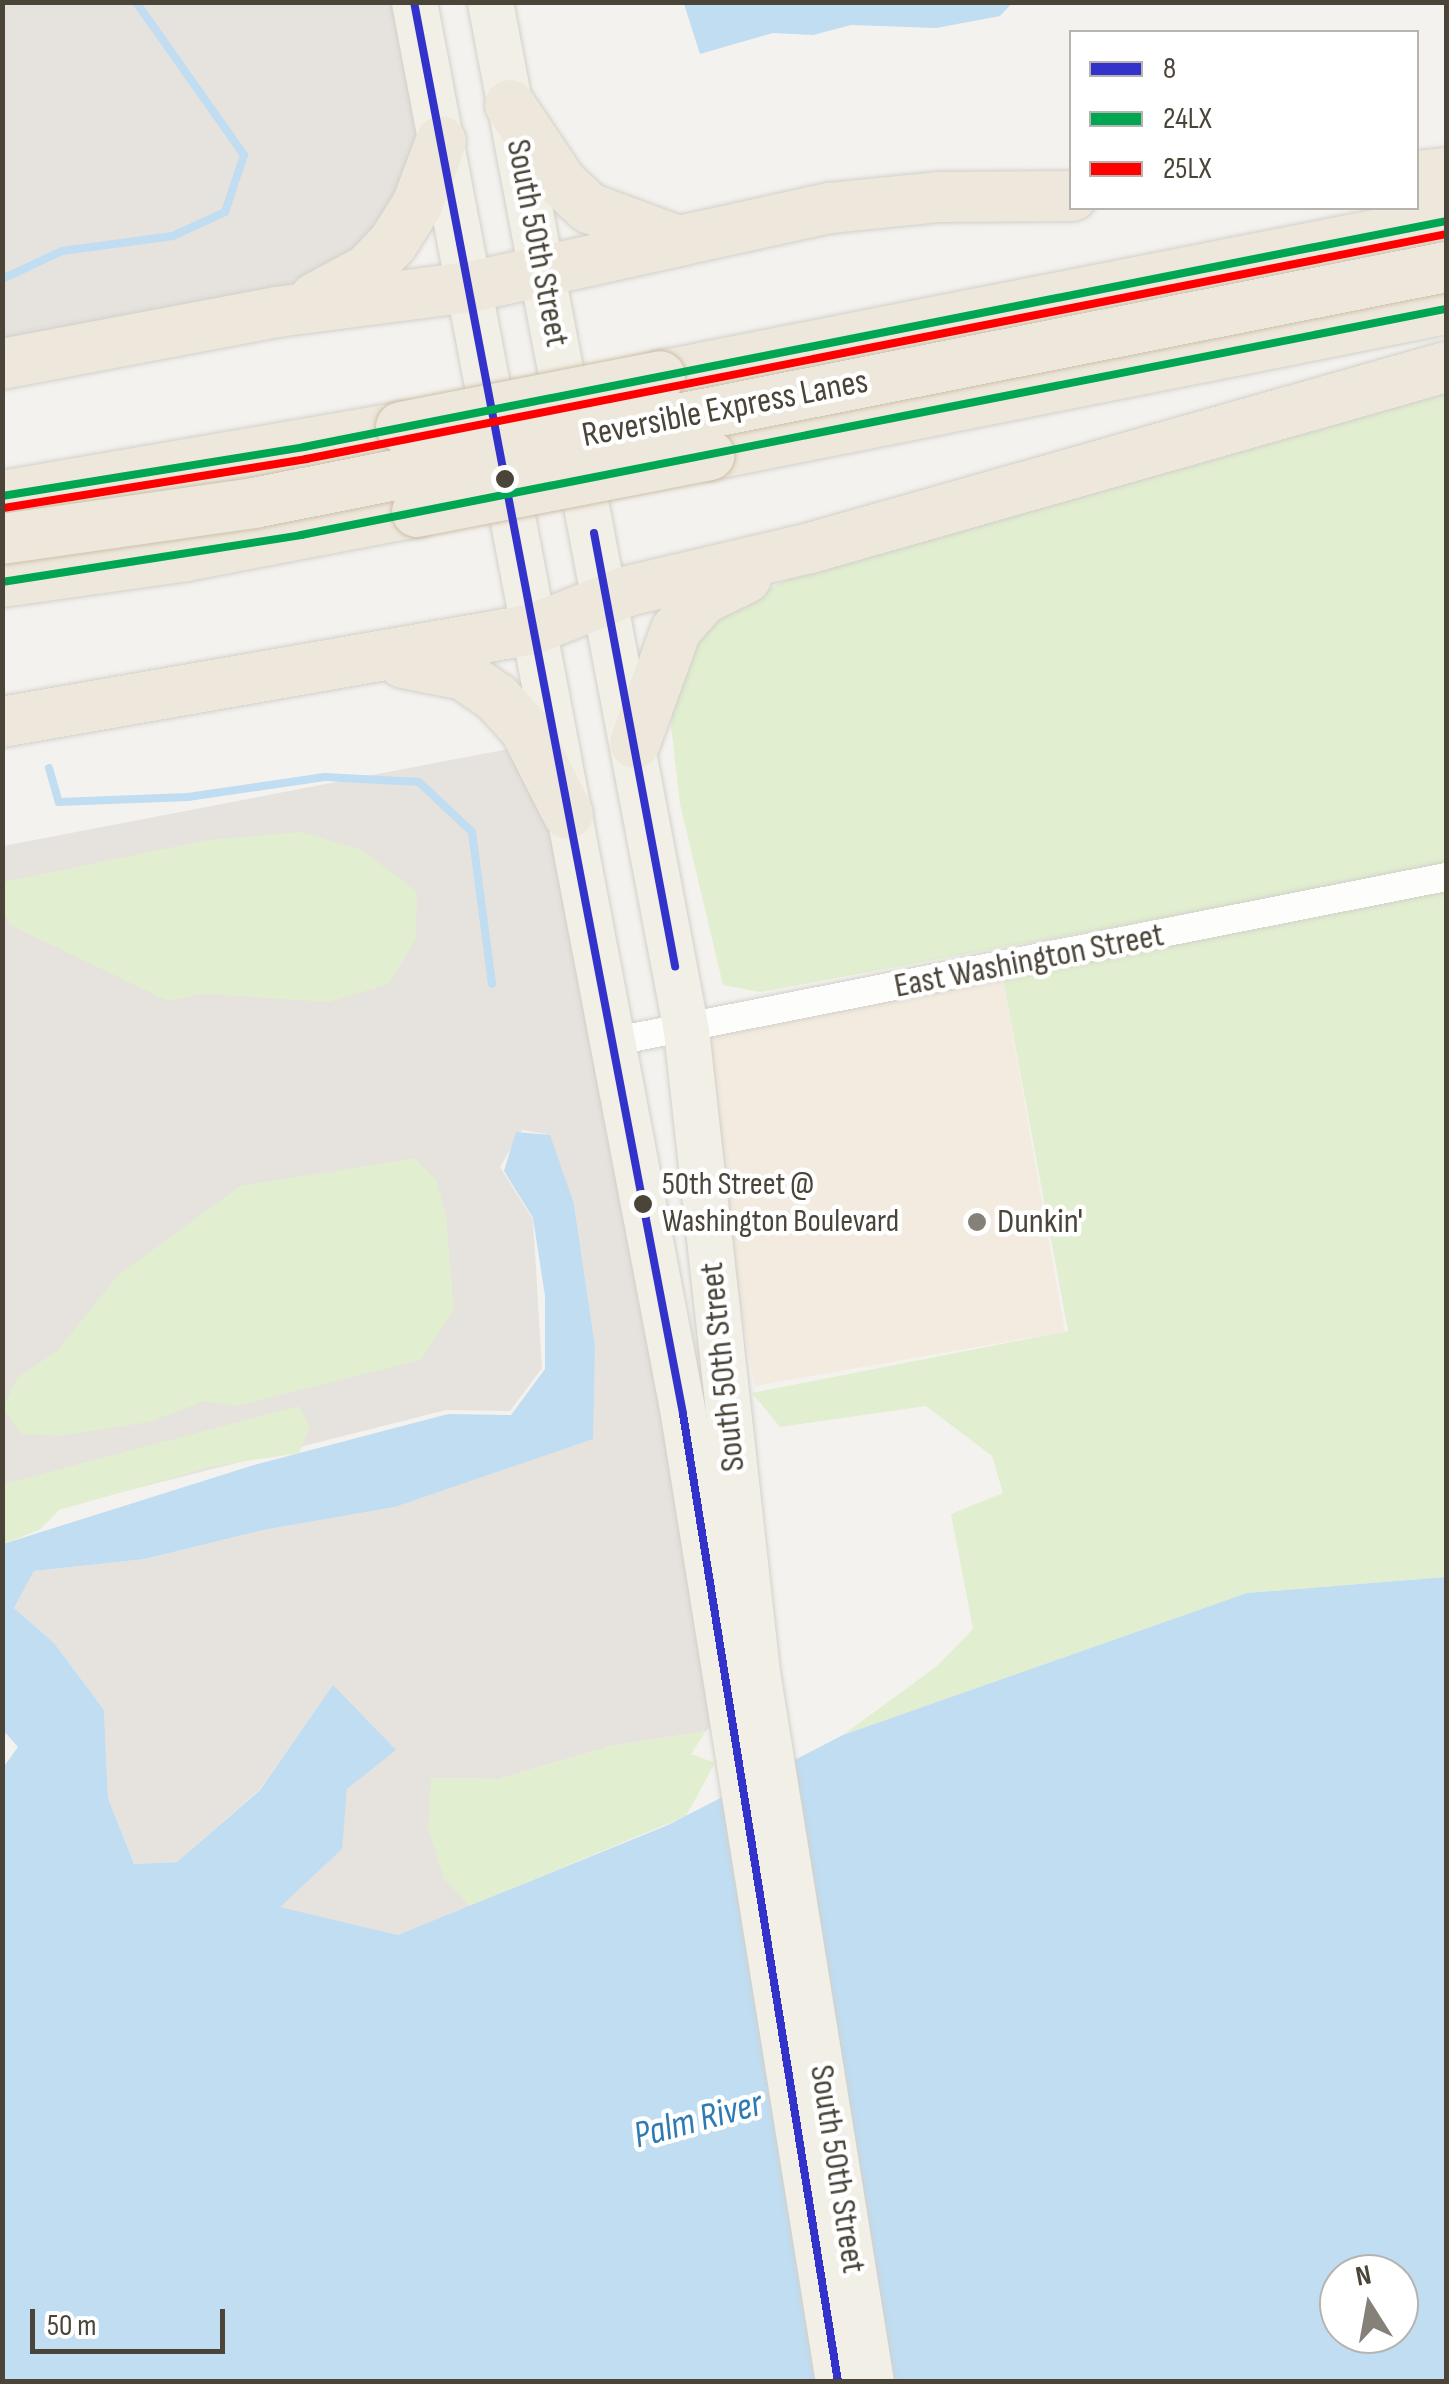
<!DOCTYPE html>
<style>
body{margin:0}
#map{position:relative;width:1449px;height:2384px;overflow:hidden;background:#f4f2ee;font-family:"Sofia Sans Condensed",sans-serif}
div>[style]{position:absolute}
.commercial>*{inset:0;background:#f3ebdf;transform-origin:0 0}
.industrial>*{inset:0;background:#e6e2de}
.green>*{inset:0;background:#e1eecf}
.water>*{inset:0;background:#c0ddf1}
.stream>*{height:8px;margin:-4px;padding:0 4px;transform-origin:4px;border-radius:4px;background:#c0ddf1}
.roads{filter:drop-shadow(0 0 2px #d2d0cb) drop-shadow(0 0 2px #d2d0cb)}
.minor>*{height:28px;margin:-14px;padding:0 14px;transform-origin:14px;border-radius:14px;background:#fdfdfc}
.primary>*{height:45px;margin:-22.5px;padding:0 22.5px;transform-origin:22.5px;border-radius:22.5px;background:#f2efe6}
.motorway>*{height:50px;margin:-25px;padding:0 25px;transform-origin:25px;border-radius:25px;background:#ede8db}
.bridges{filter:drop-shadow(0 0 2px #ccbfa9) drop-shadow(0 0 2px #ccbfa9)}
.motorway-bridge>*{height:50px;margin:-25px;padding:0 25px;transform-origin:25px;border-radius:25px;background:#ede8db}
.bus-1>*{height:8px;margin:-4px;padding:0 4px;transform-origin:4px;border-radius:4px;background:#33c}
.bus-2>*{height:8px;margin:-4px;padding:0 4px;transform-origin:4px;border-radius:4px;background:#00a651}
.bus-3>*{height:8px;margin:-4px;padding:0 4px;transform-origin:4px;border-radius:4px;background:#f00}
.dots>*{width:28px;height:28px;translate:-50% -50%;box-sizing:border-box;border:5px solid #fff;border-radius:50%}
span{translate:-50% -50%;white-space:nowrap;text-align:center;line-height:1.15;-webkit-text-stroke:9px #fff;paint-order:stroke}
.bus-label{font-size:32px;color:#4b4439}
.left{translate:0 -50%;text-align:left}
.street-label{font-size:35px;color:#4b4439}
.poi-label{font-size:35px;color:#4b4439}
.water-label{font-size:38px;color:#2e7ab2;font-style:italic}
.frame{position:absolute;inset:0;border:5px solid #4b4439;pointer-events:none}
.legend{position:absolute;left:1069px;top:30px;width:350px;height:180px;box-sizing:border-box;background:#fff;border:2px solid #b7b4b0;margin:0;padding:12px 18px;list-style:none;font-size:30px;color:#4b4439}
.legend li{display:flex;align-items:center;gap:20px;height:50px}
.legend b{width:50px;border:2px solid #b7b4b0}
.north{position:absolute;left:1319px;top:2254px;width:100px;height:100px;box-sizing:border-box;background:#fff;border:2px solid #b7b4b0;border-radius:50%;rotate:349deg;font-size:28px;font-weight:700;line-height:40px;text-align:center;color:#4b4439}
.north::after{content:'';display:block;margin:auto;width:35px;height:45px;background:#868178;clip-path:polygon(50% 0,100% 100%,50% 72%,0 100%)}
.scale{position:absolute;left:30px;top:2309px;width:195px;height:45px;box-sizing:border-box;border:5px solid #4b4439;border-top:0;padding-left:12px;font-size:30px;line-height:35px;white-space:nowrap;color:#4b4439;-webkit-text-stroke:8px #fff;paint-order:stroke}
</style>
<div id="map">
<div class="commercial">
<div style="left:1001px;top:969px;width:368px;height:315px;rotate:80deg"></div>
</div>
<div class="industrial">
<div style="clip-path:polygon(3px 3px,423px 3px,445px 104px,400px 224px,302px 289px,3px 346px)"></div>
<div style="clip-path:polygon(555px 740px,744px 1694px,706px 1731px,612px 1746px,498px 1779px,431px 1778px,444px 1878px,470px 1906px,398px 1935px,279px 1907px,341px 1849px,347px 1789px,395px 1750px,333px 1686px,260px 1789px,177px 1862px,134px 1864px,108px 1798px,104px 1710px,54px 1643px,14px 1608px,34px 1571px,145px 1559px,263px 1530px,395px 1507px,592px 1439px,595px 1346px,574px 1204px,546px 1134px,522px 1130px,500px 1167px,533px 1220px,542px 1368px,510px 1411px,446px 1410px,3px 1522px,3px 846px)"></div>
</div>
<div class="green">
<div style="clip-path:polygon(1446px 377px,1446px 866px,760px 992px,723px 985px,680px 804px,671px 726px,676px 671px,721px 612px,856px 546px)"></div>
<div style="clip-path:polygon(302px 832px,362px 850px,417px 892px,416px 939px,389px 984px,329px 1002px,203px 994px,168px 1001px,10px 925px,3px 911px,3px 882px,207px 840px)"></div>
<div style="clip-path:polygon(1446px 882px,1446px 1577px,1247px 1593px,843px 1735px,937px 1666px,973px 1629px,951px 1514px,1003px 1493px,992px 1456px,926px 1406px,780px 1427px,752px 1393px,1068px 1331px,1001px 969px)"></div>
<div style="clip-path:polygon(415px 1158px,436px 1180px,446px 1215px,454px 1310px,421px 1360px,236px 1406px,205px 1401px,149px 1422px,61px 1436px,21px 1434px,3px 1408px,17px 1378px,58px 1350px,117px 1276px,240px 1186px)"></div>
<div style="clip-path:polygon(299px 1406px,310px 1427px,299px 1453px,214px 1466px,59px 1510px,39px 1530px,3px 1544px,3px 1484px)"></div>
<div style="clip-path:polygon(706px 1731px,691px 1754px,715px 1763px,686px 1816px,470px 1906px,444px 1879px,428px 1829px,431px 1778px,498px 1779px,612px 1746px)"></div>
</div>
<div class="water">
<div style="clip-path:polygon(1012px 3px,1000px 16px,936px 28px,851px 25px,813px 35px,773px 33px,700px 54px,684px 4px)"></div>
<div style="clip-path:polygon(evenodd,516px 1132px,550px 1135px,574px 1204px,595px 1346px,593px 1439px,395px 1507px,263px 1530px,145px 1559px,34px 1571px,14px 1608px,54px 1643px,104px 1710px,108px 1798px,134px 1864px,177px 1862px,260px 1790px,333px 1685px,396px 1750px,347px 1789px,342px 1849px,280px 1907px,398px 1935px,668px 1825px,843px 1735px,1247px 1593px,1446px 1577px,1446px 2381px,3px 2381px,2px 1769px,18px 1747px,3px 1730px,3px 1544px,254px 1465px,448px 1414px,511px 1415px,545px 1369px,545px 1296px,533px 1218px,504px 1171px,516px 1132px,1339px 2274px,1399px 2274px,1399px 2334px,1339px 2334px,1339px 2274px)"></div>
</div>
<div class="stream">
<div style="left:2px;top:279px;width:66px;rotate:-25deg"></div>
<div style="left:62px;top:251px;width:112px;rotate:-7.7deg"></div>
<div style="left:173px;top:236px;width:57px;rotate:-24.8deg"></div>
<div style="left:225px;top:212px;width:60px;rotate:-71.6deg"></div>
<div style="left:244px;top:155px;width:187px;rotate:-125.2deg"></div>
<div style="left:49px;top:768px;width:35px;rotate:74deg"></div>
<div style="left:59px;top:802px;width:129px;rotate:-2.2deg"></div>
<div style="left:188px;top:797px;width:138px;rotate:-8.3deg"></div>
<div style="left:325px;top:777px;width:94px;rotate:3deg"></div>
<div style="left:419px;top:782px;width:73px;rotate:43.3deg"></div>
<div style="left:472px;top:832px;width:153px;rotate:82.5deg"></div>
</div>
<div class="roads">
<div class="minor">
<div style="left:611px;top:1042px;width:851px;rotate:-11.18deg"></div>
</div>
<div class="primary">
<div style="left:414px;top:2px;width:1437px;rotate:79.21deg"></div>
<div style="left:683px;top:1414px;width:980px;rotate:80.9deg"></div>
<div style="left:490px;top:2px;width:1047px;rotate:79.21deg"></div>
<div style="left:686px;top:1030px;width:646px;rotate:83.69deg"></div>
<div style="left:757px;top:1672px;width:719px;rotate:80.88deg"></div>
</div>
<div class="motorway">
<div style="left:510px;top:105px;width:94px;rotate:56.3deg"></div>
<div style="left:562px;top:183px;width:37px;rotate:43deg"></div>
<div style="left:589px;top:208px;width:86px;rotate:20.3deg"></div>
<div style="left:1416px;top:176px;width:30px;rotate:-6deg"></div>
<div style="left:315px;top:298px;width:59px;rotate:-28.3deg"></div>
<div style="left:367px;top:270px;width:37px;rotate:-46deg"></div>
<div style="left:393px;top:243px;width:45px;rotate:-57.7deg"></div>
<div style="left:417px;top:205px;width:68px;rotate:-69.4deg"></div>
<div style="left:2px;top:364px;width:280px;rotate:-10.7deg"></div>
<div style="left:277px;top:312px;width:195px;rotate:-7.4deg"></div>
<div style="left:470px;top:287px;width:369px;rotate:-12.4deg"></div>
<div style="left:830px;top:208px;width:111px;rotate:-5.7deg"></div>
<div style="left:940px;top:197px;width:132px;rotate:-0.4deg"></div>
<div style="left:660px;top:376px;width:801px;rotate:-11.16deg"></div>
<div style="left:710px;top:455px;width:750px;rotate:-11.22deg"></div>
<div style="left:2px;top:496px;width:405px;rotate:-9.8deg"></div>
<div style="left:2px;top:582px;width:186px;rotate:-8deg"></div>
<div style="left:186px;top:556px;width:235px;rotate:-10.8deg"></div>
<div style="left:403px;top:663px;width:62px;rotate:11.1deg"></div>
<div style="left:464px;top:675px;width:39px;rotate:35deg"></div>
<div style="left:496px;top:697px;width:43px;rotate:47.8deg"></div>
<div style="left:525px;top:729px;width:95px;rotate:63.2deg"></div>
<div style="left:2px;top:722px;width:540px;rotate:-9.92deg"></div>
<div style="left:534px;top:629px;width:101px;rotate:-22deg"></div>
<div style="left:628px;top:591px;width:187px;rotate:-13.3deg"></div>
<div style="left:810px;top:548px;width:661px;rotate:-15.89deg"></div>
<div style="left:635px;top:743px;width:120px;rotate:-70.1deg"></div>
<div style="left:676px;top:630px;width:41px;rotate:-48.9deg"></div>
<div style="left:703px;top:599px;width:48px;rotate:-26deg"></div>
</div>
</div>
<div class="bridges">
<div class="motorway-bridge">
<div style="left:401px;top:427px;width:264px;rotate:-11.1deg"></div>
<div style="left:417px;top:512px;width:298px;rotate:-11deg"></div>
<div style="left:2px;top:539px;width:255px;rotate:-8.1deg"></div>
<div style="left:254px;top:503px;width:1215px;rotate:-11.2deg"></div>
</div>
</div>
<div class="bus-1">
<div style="left:414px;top:2px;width:1437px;rotate:79.21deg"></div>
<div style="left:683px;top:1414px;width:980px;rotate:80.9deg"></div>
<div style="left:594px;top:533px;width:441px;rotate:79.4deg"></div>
</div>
<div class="bus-2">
<div style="left:2px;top:496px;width:306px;rotate:-9.2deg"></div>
<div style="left:304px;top:447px;width:1164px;rotate:-11.19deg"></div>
<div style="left:2px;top:582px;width:303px;rotate:-8.9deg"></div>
<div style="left:301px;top:535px;width:1167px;rotate:-11.17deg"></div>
</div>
<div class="bus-3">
<div style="left:4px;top:508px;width:306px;rotate:-9.2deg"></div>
<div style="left:306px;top:459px;width:1162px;rotate:-11.16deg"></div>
</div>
<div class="dots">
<div style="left:505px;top:479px;background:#4b4439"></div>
<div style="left:643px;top:1204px;background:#4b4439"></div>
<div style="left:977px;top:1222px;background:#868178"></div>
</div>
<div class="bus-label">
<span class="left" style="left:662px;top:1204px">50th Street @<br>Washington Boulevard</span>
</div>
<div class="street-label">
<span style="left:537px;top:243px;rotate:79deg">South 50th Street</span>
<span style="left:725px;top:409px;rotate:-11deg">Reversible Express Lanes</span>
<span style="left:1029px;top:961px;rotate:-11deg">East Washington Street</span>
<span style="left:723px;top:1367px;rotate:-96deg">South 50th Street</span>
<span style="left:837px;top:2169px;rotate:81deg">South 50th Street</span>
</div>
<div class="poi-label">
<span class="left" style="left:997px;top:1222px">Dunkin'</span>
</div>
<div class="water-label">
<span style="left:698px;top:2120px;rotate:-15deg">Palm River</span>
</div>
<div class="frame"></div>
<ul class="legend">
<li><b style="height:12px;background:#33c"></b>8</li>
<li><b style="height:12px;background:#00a651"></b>24LX</li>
<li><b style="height:12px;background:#f00"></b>25LX</li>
</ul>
<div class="north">N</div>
<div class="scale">50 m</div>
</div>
